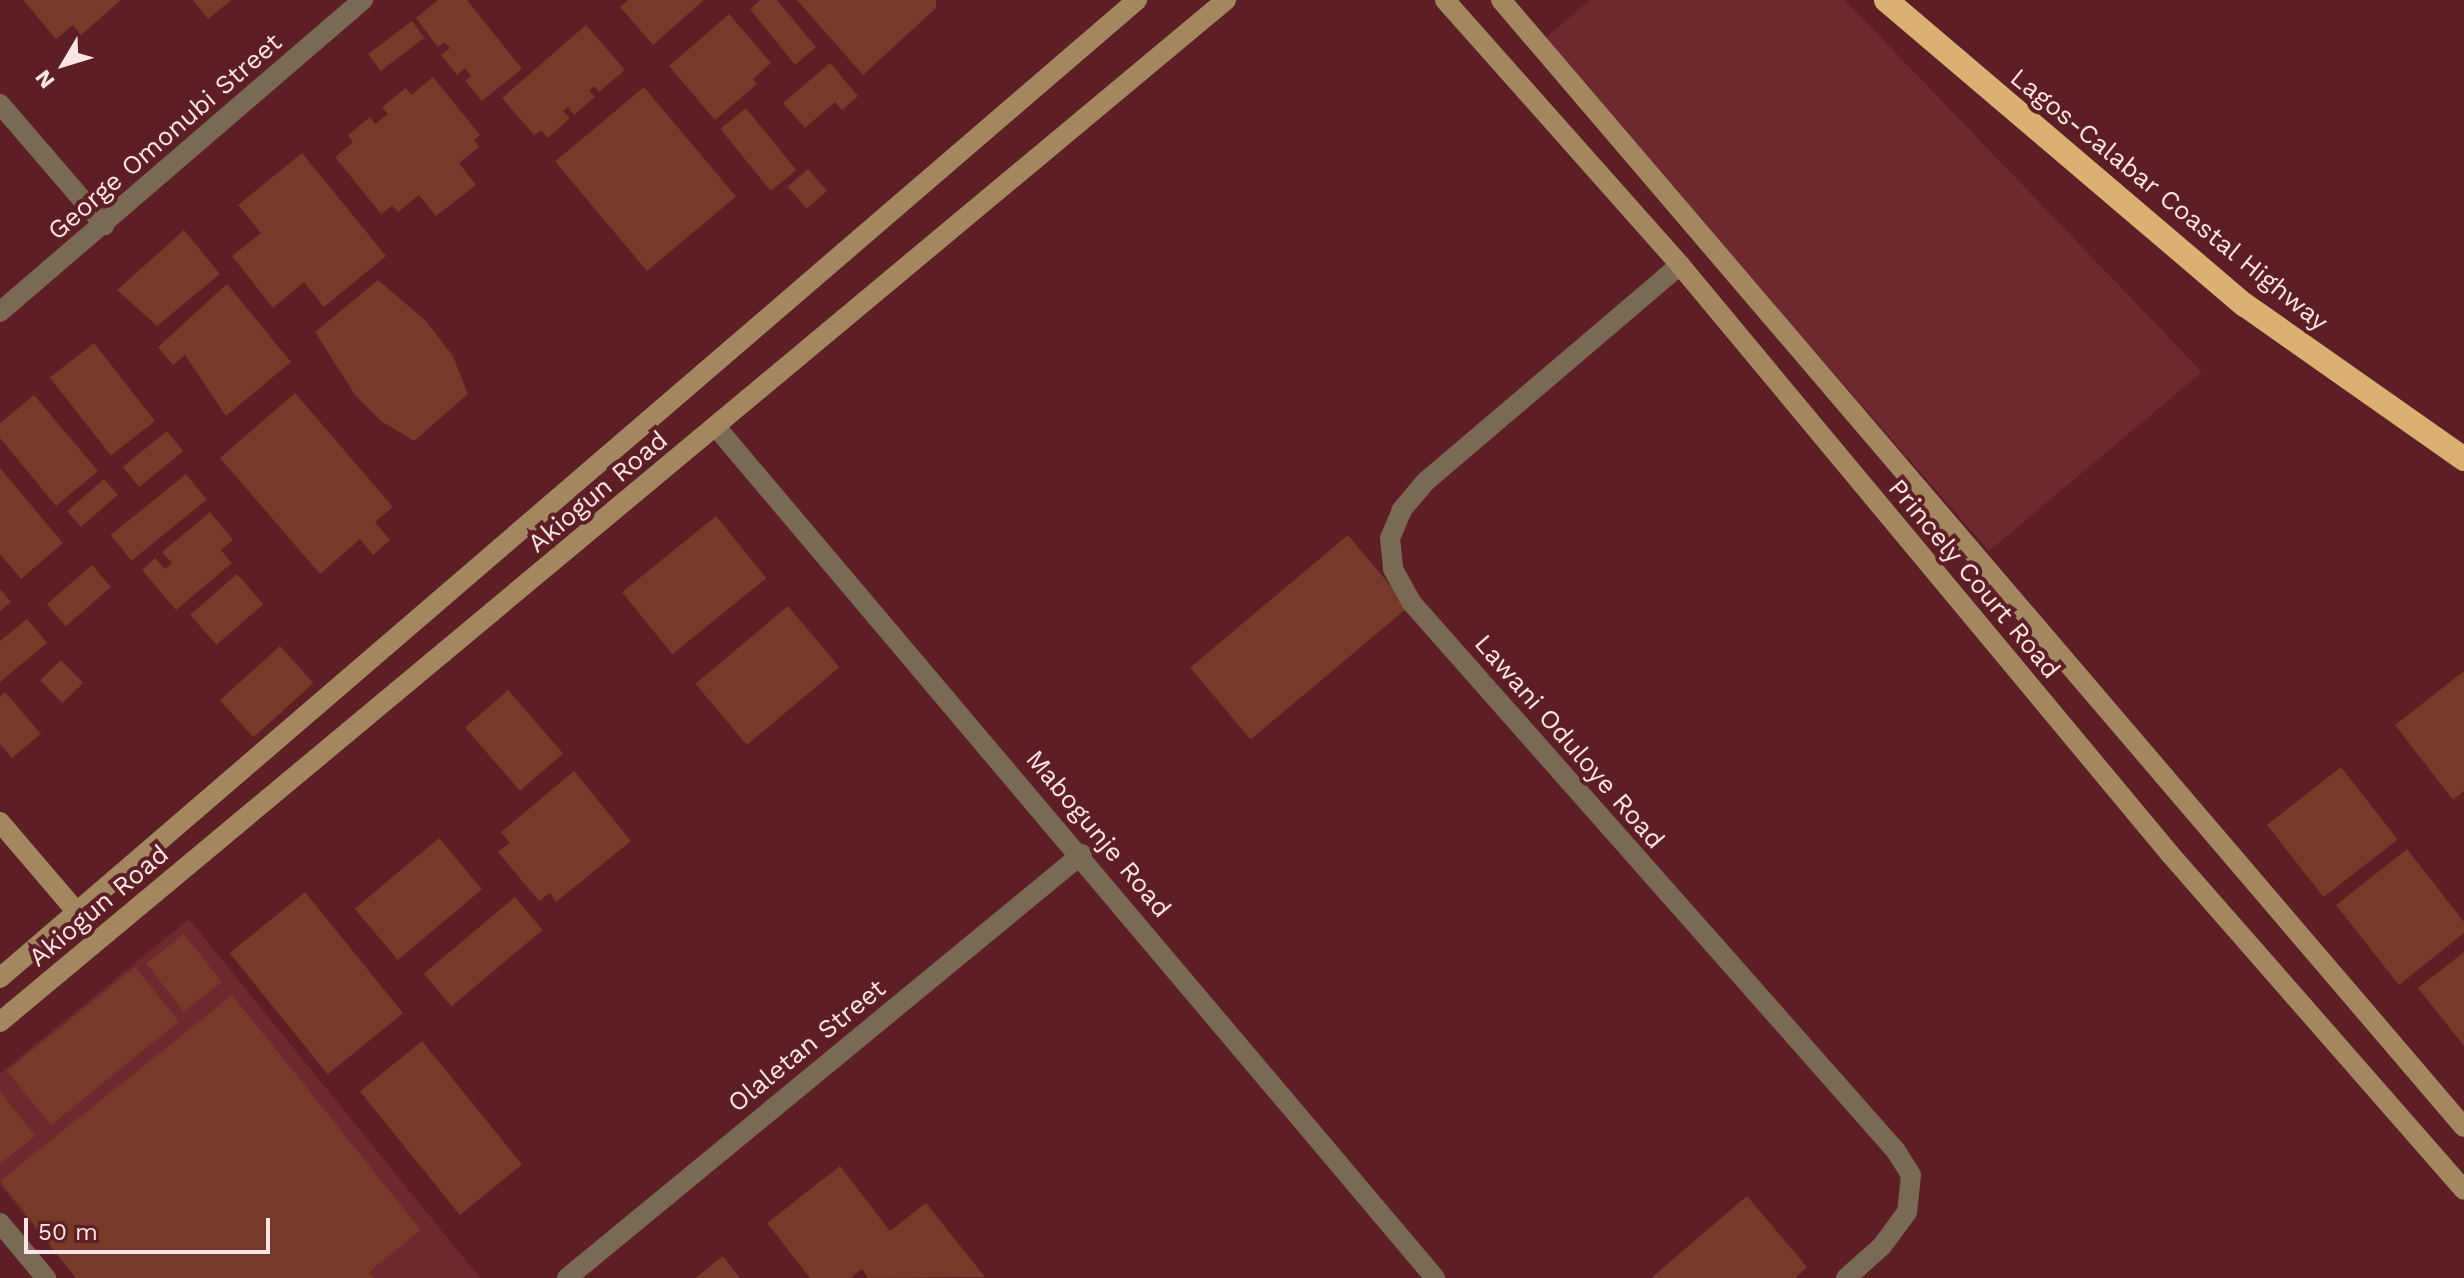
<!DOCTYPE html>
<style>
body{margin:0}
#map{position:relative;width:2464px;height:1278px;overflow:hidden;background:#5d1e26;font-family:"Work Sans",sans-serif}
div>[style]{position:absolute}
.built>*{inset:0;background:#6d2830}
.building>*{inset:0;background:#773928;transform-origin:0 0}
.street>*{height:20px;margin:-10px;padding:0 10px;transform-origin:10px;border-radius:10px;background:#7b6a53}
.secondary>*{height:20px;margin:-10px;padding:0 10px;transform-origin:10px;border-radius:10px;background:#a28760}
.highway>*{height:24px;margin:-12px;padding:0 12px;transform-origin:12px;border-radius:12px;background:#dab073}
span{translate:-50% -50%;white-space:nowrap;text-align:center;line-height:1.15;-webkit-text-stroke:8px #5d1e26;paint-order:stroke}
.street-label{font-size:26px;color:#fde4e4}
.north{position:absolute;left:24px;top:24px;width:80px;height:80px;-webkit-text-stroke:6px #5d1e26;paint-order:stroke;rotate:232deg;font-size:22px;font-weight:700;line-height:32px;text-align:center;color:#fde4e4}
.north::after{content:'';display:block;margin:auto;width:28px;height:36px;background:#fde4e4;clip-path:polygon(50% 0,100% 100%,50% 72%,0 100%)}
.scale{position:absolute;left:24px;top:1218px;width:246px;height:36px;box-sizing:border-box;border:4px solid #fde4e4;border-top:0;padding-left:10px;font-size:24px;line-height:28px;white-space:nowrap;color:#fde4e4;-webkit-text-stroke:6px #5d1e26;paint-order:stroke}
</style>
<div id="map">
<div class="built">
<div style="clip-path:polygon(1590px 0,1845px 0,2202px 372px,1989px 551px,1543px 40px)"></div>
<div style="clip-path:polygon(189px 919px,480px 1278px,76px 1278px,0 1185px,0 1073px)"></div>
</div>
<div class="building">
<div style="clip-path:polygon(23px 0,121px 0,81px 35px,73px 25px,56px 39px)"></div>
<div style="clip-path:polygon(193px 0,232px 0,208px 19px)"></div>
<div style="clip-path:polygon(438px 0,467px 0,522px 69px,482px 101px,465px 81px,471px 76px,465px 68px,457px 75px,441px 55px,450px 48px,445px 42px,438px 47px,416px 18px)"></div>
<div style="clip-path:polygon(628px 0,704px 0,653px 45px,620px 7px)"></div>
<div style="clip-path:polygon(760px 0,777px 0,816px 47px,795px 65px,750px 9px)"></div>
<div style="clip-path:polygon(797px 0,936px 0,936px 8px,863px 75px)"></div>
<div style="clip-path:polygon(729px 14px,771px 63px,753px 79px,757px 84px,715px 120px,669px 66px)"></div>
<div style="left:412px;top:21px;width:21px;height:55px;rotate:53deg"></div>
<div style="clip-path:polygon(586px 25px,625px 70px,599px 92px,594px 86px,589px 91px,595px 97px,574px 115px,568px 107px,563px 111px,570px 118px,548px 138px,541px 130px,534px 135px,502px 98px)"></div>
<div style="clip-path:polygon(830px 63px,858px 96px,842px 110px,835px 102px,805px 128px,783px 103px)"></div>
<div style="clip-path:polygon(433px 77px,480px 135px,474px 140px,479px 147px,459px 163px,476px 185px,436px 216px,419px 195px,398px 212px,392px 206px,381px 214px,335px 157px,353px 142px,348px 135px,370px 117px,375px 124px,388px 114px,382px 107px,406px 88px,411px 95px)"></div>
<div style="left:644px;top:87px;width:143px;height:116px;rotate:50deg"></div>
<div style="left:746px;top:108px;width:80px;height:33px;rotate:51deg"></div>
<div style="clip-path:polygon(302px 153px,386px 256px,324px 307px,304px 282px,273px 308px,232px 256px,261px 233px,238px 205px)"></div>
<div style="left:808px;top:169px;width:29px;height:27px;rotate:49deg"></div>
<div style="clip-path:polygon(184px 230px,220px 274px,157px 326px,117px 290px)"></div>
<div style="clip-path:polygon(378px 280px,425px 320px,453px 356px,468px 394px,414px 441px,381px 421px,355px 395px,315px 332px)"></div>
<div style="clip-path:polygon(227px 284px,291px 362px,226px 416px,185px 355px,173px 365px,158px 347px)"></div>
<div style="left:94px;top:343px;width:99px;height:56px;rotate:52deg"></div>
<div style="clip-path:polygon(295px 393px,393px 507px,375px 522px,390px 540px,373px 555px,360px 539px,320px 574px,220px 458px)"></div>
<div style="clip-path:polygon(34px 395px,98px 471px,56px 506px,0 438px,0 423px)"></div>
<div style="left:167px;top:431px;width:26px;height:57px;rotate:51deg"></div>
<div style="clip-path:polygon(0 468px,63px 543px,21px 579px,0 554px)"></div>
<div style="left:186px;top:474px;width:33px;height:97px;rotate:51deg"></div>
<div style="left:104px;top:479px;width:21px;height:49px;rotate:49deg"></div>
<div style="clip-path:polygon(210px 512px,233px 540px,221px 550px,232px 563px,176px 610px,142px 570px,155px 558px,165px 569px,172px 563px,162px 552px)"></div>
<div style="left:716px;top:516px;width:80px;height:121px;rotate:51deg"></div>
<div style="left:1348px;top:535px;width:94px;height:206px;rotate:50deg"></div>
<div style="left:92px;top:565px;width:29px;height:60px;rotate:49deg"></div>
<div style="left:237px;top:574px;width:40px;height:62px;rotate:49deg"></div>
<div style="clip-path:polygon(0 589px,11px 602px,0 611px)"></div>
<div style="left:788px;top:606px;width:80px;height:121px;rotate:50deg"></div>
<div style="clip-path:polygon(27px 619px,47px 643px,0 682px,0 641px)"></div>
<div style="left:280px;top:646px;width:50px;height:81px;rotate:48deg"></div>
<div style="left:61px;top:660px;width:32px;height:29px;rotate:46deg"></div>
<div style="clip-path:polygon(2464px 671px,2464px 791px,2453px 800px,2395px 725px)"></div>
<div style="left:508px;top:690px;width:84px;height:57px;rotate:49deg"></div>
<div style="clip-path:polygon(5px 692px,41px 734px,12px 758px,0 744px,0 697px)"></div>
<div style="left:2341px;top:767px;width:92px;height:94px;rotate:52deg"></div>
<div style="clip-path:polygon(574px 771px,631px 841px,556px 902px,550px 893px,539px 901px,498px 852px,510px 843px,501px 832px)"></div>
<div style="left:439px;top:838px;width:67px;height:110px;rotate:50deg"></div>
<div style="clip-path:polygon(2407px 849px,2464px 922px,2464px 933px,2399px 985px,2336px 905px)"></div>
<div style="left:305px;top:892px;width:156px;height:97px;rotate:51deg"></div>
<div style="left:515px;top:897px;width:43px;height:119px;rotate:50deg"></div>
<div style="left:184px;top:934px;width:61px;height:48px;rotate:52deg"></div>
<div style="clip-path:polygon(2464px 952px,2464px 1046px,2418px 988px)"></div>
<div style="left:135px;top:967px;width:70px;height:165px;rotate:51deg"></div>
<div style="clip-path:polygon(232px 995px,421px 1230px,369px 1272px,374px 1278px,76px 1278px,0 1181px)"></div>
<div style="left:422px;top:1041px;width:159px;height:80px;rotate:51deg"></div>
<div style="clip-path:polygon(0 1091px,35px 1136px,0 1164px)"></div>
<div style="clip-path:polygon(840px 1166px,890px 1231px,926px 1203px,985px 1277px,868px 1278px,862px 1269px,850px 1278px,810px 1278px,767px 1223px)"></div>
<div style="clip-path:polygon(1747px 1196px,1807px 1267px,1795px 1278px,1651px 1278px)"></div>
<div style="clip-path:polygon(723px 1256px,740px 1278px,695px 1278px)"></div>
</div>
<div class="street">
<div style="left:0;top:104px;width:160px;rotate:49.3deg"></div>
<div style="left:1680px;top:265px;width:333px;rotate:139.6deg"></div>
<div style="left:1426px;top:481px;width:38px;rotate:130deg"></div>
<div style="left:1402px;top:510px;width:30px;rotate:113deg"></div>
<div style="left:1390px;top:538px;width:31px;rotate:84deg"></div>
<div style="left:1393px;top:569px;width:38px;rotate:61deg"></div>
<div style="left:1411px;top:602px;width:733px;rotate:48.54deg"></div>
<div style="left:1896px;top:1151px;width:28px;rotate:58deg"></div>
<div style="left:1911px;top:1175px;width:37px;rotate:96deg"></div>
<div style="left:1907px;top:1212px;width:42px;rotate:126.3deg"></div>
<div style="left:1882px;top:1246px;width:48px;rotate:138.4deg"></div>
<div style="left:0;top:312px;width:479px;rotate:-40.7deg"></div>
<div style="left:717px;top:428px;width:1113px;rotate:49.81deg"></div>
<div style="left:0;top:1223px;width:72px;rotate:50.1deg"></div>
<div style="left:567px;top:1278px;width:667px;rotate:-39.46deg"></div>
</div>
<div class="secondary">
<div style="left:1445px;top:0;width:354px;rotate:48.4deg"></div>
<div style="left:1680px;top:265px;width:766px;rotate:50.24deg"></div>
<div style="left:2170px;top:854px;width:446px;rotate:48.8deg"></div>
<div style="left:1501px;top:0;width:1482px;rotate:49.49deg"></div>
<div style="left:0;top:822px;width:118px;rotate:49.5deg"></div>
<div style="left:0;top:978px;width:1500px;rotate:-40.7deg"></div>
<div style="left:0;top:1022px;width:1596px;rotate:-39.81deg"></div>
</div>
<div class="highway">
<div style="left:1886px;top:0;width:471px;rotate:40.4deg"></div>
<div style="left:2245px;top:305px;width:268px;rotate:35.1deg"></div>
</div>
<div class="street-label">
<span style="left:165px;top:137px;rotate:-41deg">George Omonubi Street</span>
<span style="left:2169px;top:200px;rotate:39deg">Lagos-Calabar Coastal Highway</span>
<span style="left:598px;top:492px;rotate:-40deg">Akiogun Road</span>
<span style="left:1974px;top:579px;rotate:50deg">Princely Court Road</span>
<span style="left:1569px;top:742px;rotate:49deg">Lawani Oduloye Road</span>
<span style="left:1098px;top:834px;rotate:50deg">Mabogunje Road</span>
<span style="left:99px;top:906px;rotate:-40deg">Akiogun Road</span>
<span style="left:807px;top:1046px;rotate:-39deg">Olaletan Street</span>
</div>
<div class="north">N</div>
<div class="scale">50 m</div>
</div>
